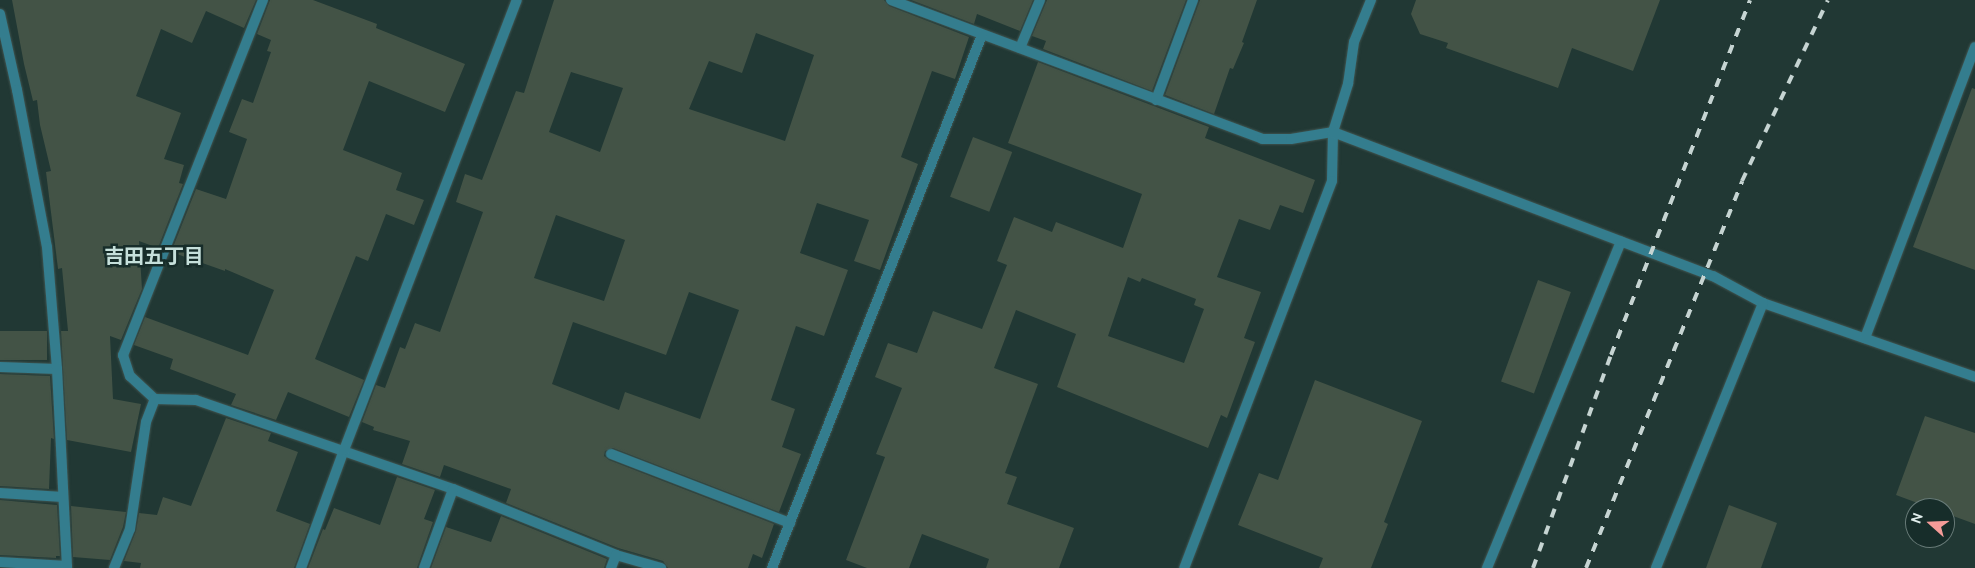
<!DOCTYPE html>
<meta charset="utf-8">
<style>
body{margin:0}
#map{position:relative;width:1975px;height:568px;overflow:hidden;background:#213834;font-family:Cabin,"Noto Sans JP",sans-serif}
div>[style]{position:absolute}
.building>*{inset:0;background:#435346;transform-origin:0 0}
.roads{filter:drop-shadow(0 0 1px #405551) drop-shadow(0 0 1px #405551)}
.service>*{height:10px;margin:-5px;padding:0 5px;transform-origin:5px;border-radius:5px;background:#347d8e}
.minor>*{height:10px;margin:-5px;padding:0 5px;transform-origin:5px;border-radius:5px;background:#347d8e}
.tertiary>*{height:10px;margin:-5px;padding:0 5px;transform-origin:5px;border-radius:5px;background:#347d8e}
.rail>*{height:4px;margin-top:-2px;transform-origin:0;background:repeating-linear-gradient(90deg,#c6d4d2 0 9px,transparent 0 18px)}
span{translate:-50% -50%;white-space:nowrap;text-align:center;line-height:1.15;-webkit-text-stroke:5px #172d2a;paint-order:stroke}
.neighbourhood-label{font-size:20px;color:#c6e0db;font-weight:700}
.north{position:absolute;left:1905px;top:498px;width:50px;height:50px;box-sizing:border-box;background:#172d2a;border:1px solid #677a77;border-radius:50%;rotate:290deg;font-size:14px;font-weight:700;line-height:20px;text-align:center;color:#e0edeb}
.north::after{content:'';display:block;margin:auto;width:18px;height:22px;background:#f59b98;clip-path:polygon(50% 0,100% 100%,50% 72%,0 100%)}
</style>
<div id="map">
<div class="building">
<div style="clip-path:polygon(12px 0,256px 0,244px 28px,206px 11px,192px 43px,161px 29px,136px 96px,181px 113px,164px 159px,184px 165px,179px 183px,183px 184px,158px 248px,139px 241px,142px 289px,121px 340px,110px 336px,113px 399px,141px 404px,131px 452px,67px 440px,61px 331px,68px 331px,62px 268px,58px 269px,46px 172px,51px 171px,40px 125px,37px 100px,33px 101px,24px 64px)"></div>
<div style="clip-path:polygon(270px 0,313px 0,377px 24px,376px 28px,465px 64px,445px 112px,369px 81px,343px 150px,402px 173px,396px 190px,424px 200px,414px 225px,386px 214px,368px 261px,356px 256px,315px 359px,364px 380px,349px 417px,288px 392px,276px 420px,231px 405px,236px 394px,170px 369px,173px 359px,134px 345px,145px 317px,248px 355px,274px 290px,225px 269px,225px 271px,171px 252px,196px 189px,226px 199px,247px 139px,229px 132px,242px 99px,253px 103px,271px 52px,267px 51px,271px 40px,257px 34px)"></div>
<div style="clip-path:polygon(evenodd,554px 0,884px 0,889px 6px,969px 37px,955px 79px,932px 71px,901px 157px,918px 164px,880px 270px,854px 261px,869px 220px,817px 203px,800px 253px,848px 270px,824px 336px,796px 326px,771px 400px,795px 409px,782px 447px,801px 454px,779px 512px,613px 448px,605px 451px,604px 456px,609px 460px,774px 524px,762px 558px,753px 554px,748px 568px,668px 568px,663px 561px,618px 548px,506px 503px,511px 489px,444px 465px,440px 477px,402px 464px,410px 441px,373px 430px,374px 427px,362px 422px,376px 385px,385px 388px,400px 347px,405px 349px,415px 323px,440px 332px,483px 212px,456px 202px,465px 174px,482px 180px,516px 91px,524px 93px,554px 0,756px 33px,814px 55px,785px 141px,689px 109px,709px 61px,742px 73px,756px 33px,554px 0,571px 72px,623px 88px,600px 152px,549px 132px,571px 72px,554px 0,556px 215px,625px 240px,604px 301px,534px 278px,556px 215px,554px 0,689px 292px,739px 310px,700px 419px,625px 392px,619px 410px,552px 384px,573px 322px,666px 355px,689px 292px)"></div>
<div style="clip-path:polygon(911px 0,1033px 0,1020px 31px,977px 14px,974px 24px)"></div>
<div style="clip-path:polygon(1047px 0,1186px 0,1152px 91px,1043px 49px,1046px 41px,1032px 36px)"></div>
<div style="clip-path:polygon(1200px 0,1257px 0,1242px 42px,1244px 43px,1233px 69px,1230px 68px,1214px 114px,1165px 95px)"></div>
<div style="clip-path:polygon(1416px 0,1660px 0,1633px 71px,1572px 48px,1558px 88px,1446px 48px,1448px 43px,1420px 34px,1411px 14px)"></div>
<div style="clip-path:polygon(evenodd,1038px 62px,1209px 127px,1205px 138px,1315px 180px,1303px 213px,1280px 205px,1270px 230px,1239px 219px,1217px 277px,1261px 292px,1244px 338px,1255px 342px,1227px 418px,1221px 415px,1208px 448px,1057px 387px,1076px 334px,1016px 310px,994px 368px,1038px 384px,1005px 473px,1017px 477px,1007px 504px,1074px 528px,1059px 568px,986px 568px,989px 559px,922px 534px,909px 568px,867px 568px,846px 560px,885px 457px,876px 454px,902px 388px,875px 377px,888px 343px,917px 353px,933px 311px,982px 329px,1007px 265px,997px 261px,1014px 217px,1052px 232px,1056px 222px,1123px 248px,1142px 194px,1008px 143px,1038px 62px,1128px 277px,1140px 282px,1142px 278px,1196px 299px,1194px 305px,1204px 309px,1184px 363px,1108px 336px,1128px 277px)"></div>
<div style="clip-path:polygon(1972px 88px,1975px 89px,1975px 270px,1913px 247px)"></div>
<div style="left:973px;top:137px;width:42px;height:64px;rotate:21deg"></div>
<div style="left:1538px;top:280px;width:35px;height:108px;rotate:20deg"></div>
<div style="left:0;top:331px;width:47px;height:29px"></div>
<div style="clip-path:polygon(0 374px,50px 376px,54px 439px,51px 438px,49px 489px,0 486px)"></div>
<div style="clip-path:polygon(1315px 380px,1422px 421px,1384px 522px,1388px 524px,1371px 568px,1319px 568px,1323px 558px,1238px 525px,1259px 473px,1278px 480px)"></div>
<div style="clip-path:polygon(1925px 416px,1975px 433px,1975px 524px,1945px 513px,1945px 508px,1931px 508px,1896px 495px)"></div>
<div style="clip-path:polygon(226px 418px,271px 433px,268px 441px,298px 452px,276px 511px,310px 524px,294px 568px,140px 568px,141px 563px,124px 561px,136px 531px,139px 513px,157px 515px,163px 497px,191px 506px)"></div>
<div style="clip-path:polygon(397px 477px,435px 490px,424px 519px,433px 522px,417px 568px,308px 568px,323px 529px,325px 530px,334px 508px,380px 525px)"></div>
<div style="clip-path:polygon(0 500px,57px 505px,60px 556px,56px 556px,56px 558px,0 555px)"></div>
<div style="clip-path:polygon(1729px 505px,1777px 523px,1761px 568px,1706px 568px)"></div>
<div style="clip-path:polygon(71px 506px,126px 512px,123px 527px,110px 560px,73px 557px)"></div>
<div style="clip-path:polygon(501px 516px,607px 559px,604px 568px,431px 568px,446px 527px,491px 542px)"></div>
</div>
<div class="roads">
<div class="service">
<div style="left:0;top:367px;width:57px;rotate:2deg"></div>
<div style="left:611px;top:454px;width:192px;rotate:21.1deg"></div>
<div style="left:0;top:493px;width:63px;rotate:3.6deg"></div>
<div style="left:0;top:562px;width:67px;rotate:3.4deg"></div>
</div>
<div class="minor">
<div style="left:263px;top:0;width:382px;rotate:111.5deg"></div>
<div style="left:123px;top:355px;width:22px;rotate:72deg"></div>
<div style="left:130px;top:376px;width:34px;rotate:43deg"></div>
<div style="left:155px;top:399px;width:41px;rotate:1.4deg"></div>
<div style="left:196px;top:400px;width:272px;rotate:19.1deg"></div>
<div style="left:453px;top:489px;width:176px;rotate:22deg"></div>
<div style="left:616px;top:555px;width:47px;rotate:16.1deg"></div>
<div style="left:891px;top:0;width:396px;rotate:20.5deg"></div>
<div style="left:1262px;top:139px;width:29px"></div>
<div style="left:1291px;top:139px;width:43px;rotate:-9.5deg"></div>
<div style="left:1333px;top:132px;width:49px;rotate:91.2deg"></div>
<div style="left:1332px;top:181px;width:414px;rotate:110.9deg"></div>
<div style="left:0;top:14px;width:78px;rotate:77.4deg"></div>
<div style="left:17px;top:90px;width:160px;rotate:79.2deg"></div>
<div style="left:47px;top:247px;width:122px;rotate:85.3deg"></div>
<div style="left:57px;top:369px;width:199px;rotate:87.1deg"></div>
<div style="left:1020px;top:48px;width:52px;rotate:-67.4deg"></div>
<div style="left:1156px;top:100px;width:107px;rotate:-69.7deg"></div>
<div style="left:1763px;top:303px;width:225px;rotate:19.2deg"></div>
<div style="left:1865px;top:338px;width:311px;rotate:-69.3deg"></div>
<div style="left:114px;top:568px;width:42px;rotate:-67.7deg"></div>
<div style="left:130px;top:529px;width:108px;rotate:-81.5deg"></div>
<div style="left:146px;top:422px;width:25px;rotate:-69deg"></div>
<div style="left:301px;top:568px;width:126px;rotate:-70deg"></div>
<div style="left:344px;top:450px;width:482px;rotate:-69deg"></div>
<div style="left:424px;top:568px;width:84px;rotate:-69.8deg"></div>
<div style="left:611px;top:568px;width:14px;rotate:-69deg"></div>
<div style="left:772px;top:568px;width:573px;rotate:-68.5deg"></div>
<div style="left:1487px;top:568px;width:353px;rotate:-67.7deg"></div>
</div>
<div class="tertiary">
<div style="left:1371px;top:0;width:45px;rotate:112deg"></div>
<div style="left:1354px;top:42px;width:42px;rotate:98.1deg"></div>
<div style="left:1348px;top:84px;width:50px;rotate:107.4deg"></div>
<div style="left:1333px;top:132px;width:406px;rotate:20.8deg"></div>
<div style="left:1713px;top:276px;width:57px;rotate:28.4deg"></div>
<div style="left:1763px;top:303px;width:286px;rotate:112deg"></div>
</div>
</div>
<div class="rail">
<div style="left:1533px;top:568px;width:227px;rotate:-69.9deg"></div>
<div style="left:1611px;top:355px;width:381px;rotate:-68.6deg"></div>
<div style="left:1586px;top:568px;width:417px;rotate:-68deg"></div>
<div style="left:1742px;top:181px;width:200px;rotate:-64.6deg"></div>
</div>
<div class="neighbourhood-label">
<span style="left:154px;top:256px">吉田五丁目</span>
</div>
<div class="north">N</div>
</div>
